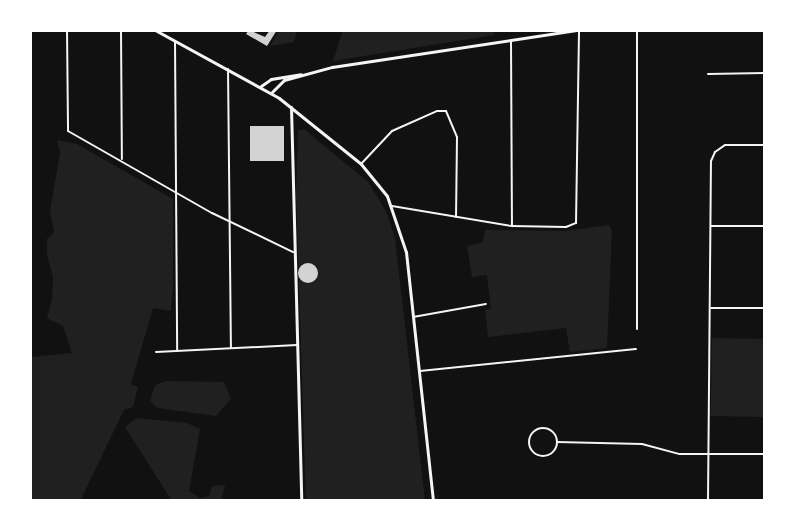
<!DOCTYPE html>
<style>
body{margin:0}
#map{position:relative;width:795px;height:531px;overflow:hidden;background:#111;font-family:Cabin,sans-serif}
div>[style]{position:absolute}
.green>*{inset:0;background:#202020;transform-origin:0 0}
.building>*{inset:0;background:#d3d3d3;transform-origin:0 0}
.round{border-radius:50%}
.minor>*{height:2px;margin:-1px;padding:0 1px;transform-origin:1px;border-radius:1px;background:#f5f5f5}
.minor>.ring{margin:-1px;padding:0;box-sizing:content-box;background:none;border:2px solid #f5f5f5;border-radius:50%}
.tertiary>*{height:3px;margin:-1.5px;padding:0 1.5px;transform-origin:1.5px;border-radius:1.5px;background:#f5f5f5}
span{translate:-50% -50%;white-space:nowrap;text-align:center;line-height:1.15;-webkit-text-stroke:5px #fff;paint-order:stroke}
.frame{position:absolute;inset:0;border:32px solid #fff;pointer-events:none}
</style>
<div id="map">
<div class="green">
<div style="clip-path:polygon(279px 30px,297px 30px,294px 42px,270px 46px)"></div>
<div style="clip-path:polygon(343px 30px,494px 30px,494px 35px,333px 61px)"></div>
<div style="clip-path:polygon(304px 129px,368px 182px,386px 211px,395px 238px,425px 501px,306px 501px,296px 193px,298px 130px)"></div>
<div style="clip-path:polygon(57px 140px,77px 144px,173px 199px,173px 288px,171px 311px,153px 308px,131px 384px,138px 387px,133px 407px,124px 410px,80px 501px,30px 501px,30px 357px,72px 353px,63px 326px,47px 318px,52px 299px,53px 277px,47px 255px,47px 239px,54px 232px,50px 211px,60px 153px)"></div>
<div style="clip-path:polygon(609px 225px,612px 230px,607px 348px,570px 352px,566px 328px,488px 337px,485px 310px,491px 309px,487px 275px,472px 277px,467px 246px,483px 242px,485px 230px,565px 231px)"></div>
<div style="left:712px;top:338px;width:53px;height:78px;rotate:1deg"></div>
<div style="clip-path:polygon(166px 381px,224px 382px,231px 399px,216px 416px,157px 408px,150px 401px,155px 385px)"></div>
<div style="clip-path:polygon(136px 418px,187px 423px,200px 429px,189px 491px,200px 498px,209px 496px,212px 486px,225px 485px,221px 501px,172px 501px,125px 427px)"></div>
</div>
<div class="building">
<div style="clip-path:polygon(249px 30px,265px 37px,270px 30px,277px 30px,267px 46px,246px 34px)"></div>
<div style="left:250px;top:126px;width:34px;height:35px"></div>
<div class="round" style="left:298px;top:263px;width:20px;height:20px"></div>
</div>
<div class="minor">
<div style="left:67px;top:30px;width:101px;rotate:89.4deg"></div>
<div style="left:68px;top:131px;width:166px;rotate:29.7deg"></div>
<div style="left:212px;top:213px;width:90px;rotate:25.7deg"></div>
<div style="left:121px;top:30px;width:129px;rotate:89.6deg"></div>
<div style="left:175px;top:41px;width:310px;rotate:89.6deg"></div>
<div style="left:511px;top:41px;width:185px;rotate:89.7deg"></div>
<div style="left:228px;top:69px;width:279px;rotate:89.4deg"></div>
<div style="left:708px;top:74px;width:57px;rotate:-1deg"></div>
<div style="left:361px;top:164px;width:45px;rotate:-46.8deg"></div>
<div style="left:392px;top:131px;width:49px;rotate:-24deg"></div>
<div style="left:437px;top:111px;width:9px"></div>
<div style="left:446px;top:111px;width:28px;rotate:67deg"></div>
<div style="left:457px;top:137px;width:80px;rotate:90.7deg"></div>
<div style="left:392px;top:206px;width:122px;rotate:9.5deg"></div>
<div style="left:512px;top:226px;width:54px;rotate:1.1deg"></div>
<div style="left:566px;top:227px;width:11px;rotate:-22deg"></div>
<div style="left:576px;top:223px;width:193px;rotate:-89.1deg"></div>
<div style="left:711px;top:226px;width:54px"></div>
<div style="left:711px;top:308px;width:54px"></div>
<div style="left:413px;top:317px;width:74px;rotate:-10.1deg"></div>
<div style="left:637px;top:329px;width:299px;rotate:-90deg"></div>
<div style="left:156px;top:352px;width:141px;rotate:-2.8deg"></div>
<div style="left:420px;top:371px;width:217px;rotate:-5.8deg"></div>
<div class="ring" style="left:529px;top:428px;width:26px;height:26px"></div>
<div style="left:557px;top:442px;width:85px;rotate:1.3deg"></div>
<div style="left:642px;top:444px;width:39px;rotate:15deg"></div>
<div style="left:680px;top:454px;width:85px"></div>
<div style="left:708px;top:501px;width:340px;rotate:-89.5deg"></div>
<div style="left:711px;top:161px;width:10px;rotate:-66deg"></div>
<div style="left:715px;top:152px;width:12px;rotate:-35deg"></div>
<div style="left:725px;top:145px;width:40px"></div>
</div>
<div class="tertiary">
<div style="left:155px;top:30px;width:141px;rotate:28.7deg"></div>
<div style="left:279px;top:98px;width:105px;rotate:38.8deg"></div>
<div style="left:361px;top:164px;width:41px;rotate:50.9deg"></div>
<div style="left:387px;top:196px;width:59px;rotate:71.3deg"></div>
<div style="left:406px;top:252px;width:250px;rotate:83.8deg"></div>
<div style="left:261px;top:86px;width:12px;rotate:-35deg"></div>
<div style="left:271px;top:79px;width:30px;rotate:-9deg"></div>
<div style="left:272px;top:92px;width:17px;rotate:-45deg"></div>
<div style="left:284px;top:80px;width:50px;rotate:-15.2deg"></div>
<div style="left:332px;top:67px;width:249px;rotate:-8.6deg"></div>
<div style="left:291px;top:107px;width:394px;rotate:88.5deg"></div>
</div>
<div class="frame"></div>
</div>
